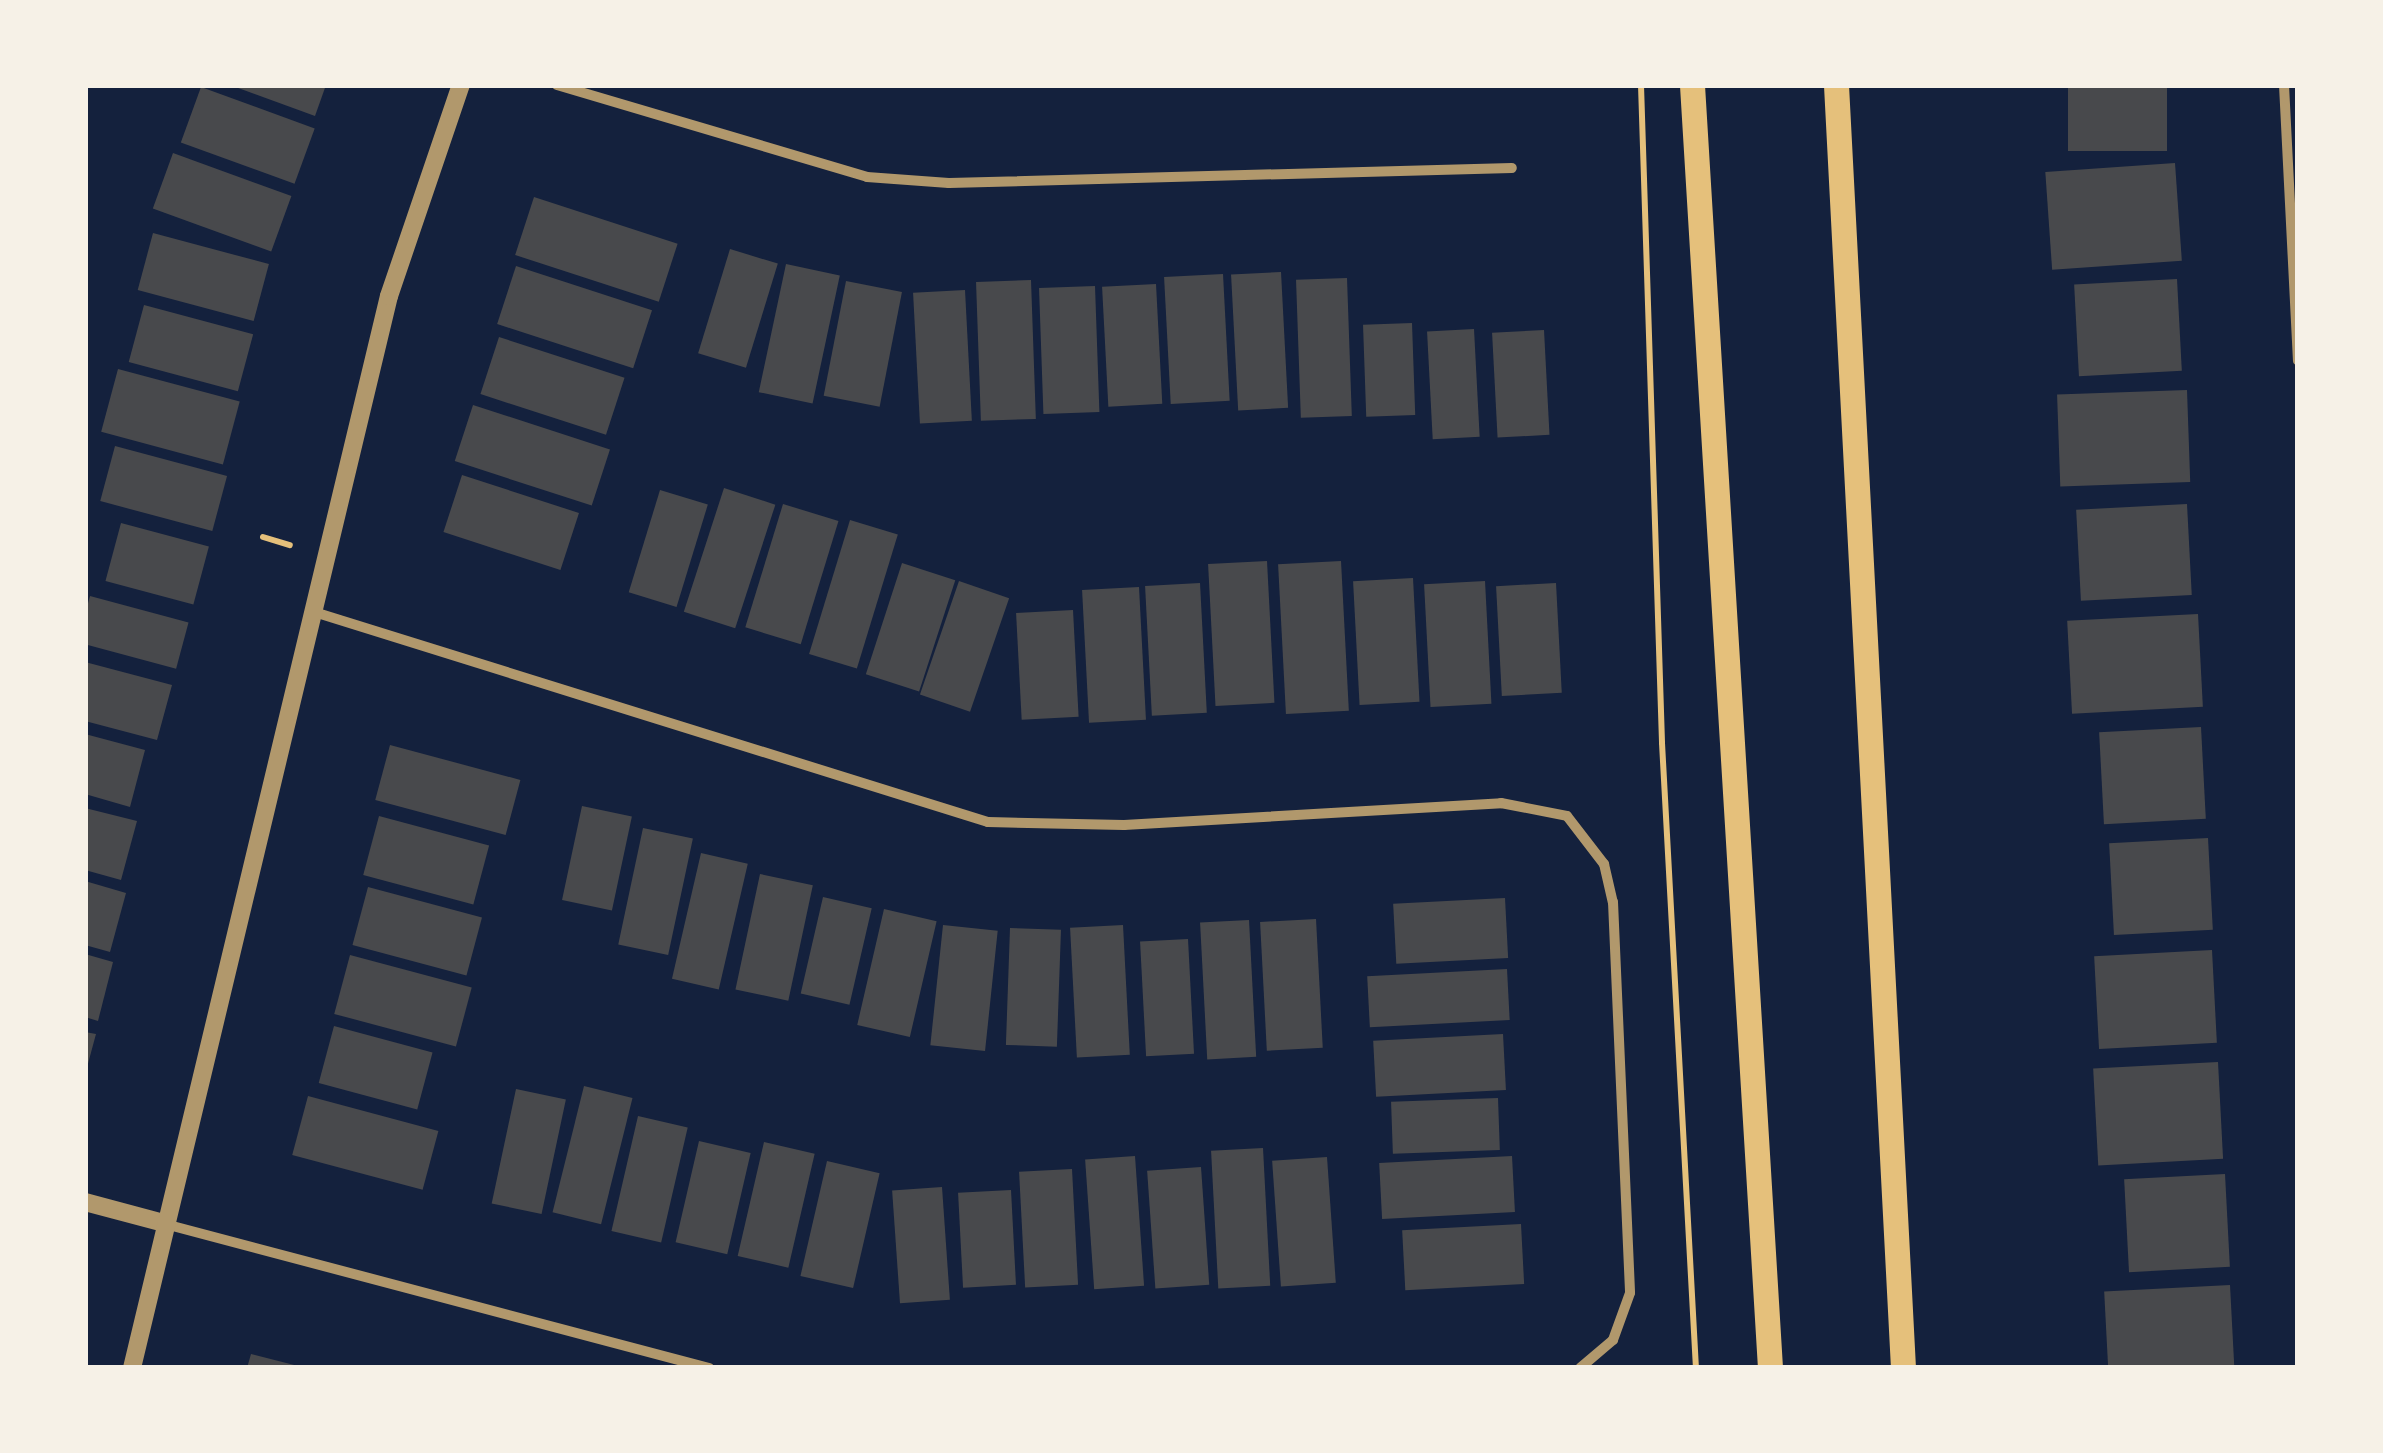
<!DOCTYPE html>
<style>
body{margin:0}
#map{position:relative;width:2383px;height:1453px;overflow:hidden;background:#14213d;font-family:"Work Sans",sans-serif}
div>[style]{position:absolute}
.building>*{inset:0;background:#48494c;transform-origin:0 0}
.path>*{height:6px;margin:-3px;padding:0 3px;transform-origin:3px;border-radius:3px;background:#e5c07b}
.minor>*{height:10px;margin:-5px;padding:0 5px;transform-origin:5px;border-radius:5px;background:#b1986c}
.tertiary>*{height:18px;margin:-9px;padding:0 9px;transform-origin:9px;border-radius:9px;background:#b1986c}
.primary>*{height:25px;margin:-12.5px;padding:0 12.5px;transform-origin:12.5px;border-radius:12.5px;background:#e5c07b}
span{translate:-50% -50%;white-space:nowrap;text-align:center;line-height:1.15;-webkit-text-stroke:8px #f6f1e7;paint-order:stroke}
.frame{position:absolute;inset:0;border:88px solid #f6f1e7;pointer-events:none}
</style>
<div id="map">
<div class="building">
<div style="clip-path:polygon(230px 85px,326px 85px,315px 116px)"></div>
<div style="left:2068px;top:85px;width:99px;height:66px"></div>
<div style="left:201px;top:87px;width:121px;height:59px;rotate:20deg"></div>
<div style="left:173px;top:153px;width:126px;height:59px;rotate:20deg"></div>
<div style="left:2175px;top:163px;width:98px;height:130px;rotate:86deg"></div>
<div style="left:534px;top:197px;width:151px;height:61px;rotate:18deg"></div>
<div style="left:153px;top:233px;width:120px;height:59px;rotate:15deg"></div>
<div style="left:730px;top:249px;width:50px;height:109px;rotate:17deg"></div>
<div style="left:786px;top:264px;width:55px;height:131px;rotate:12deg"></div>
<div style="left:516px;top:266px;width:143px;height:61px;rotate:18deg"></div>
<div style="left:1281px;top:272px;width:136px;height:50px;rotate:87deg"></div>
<div style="left:1223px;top:274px;width:127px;height:59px;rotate:87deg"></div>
<div style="left:1347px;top:278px;width:138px;height:51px;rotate:88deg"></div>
<div style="left:2177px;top:279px;width:92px;height:103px;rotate:87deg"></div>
<div style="left:1031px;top:280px;width:139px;height:55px;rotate:88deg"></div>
<div style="left:846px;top:281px;width:57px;height:117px;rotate:11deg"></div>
<div style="left:1156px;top:284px;width:120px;height:54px;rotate:87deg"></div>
<div style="left:1095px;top:286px;width:126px;height:56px;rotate:88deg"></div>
<div style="left:965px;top:290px;width:131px;height:52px;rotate:87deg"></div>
<div style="left:144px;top:305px;width:113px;height:59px;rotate:15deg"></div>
<div style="left:1412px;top:323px;width:92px;height:49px;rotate:88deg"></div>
<div style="left:1474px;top:329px;width:108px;height:47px;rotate:87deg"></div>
<div style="left:1544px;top:330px;width:105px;height:52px;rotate:87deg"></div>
<div style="left:499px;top:337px;width:132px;height:60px;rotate:18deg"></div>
<div style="left:118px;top:369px;width:126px;height:65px;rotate:15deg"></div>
<div style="left:2187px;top:390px;width:92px;height:130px;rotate:88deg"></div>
<div style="left:473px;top:405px;width:144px;height:59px;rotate:18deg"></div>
<div style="left:115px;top:446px;width:116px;height:57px;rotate:15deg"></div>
<div style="left:462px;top:475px;width:123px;height:60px;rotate:18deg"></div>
<div style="left:724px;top:488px;width:54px;height:130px;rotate:18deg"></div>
<div style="left:660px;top:490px;width:50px;height:107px;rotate:17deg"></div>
<div style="left:783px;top:504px;width:58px;height:129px;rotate:17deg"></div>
<div style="left:2187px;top:504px;width:91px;height:111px;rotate:87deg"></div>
<div style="left:850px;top:520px;width:50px;height:140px;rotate:17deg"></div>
<div style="left:121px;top:523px;width:91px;height:60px;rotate:15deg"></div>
<div style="left:1267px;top:561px;width:142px;height:59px;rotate:87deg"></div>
<div style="left:1341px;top:561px;width:150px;height:63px;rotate:87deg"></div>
<div style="left:902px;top:563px;width:56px;height:117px;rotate:18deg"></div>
<div style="left:1413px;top:578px;width:124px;height:60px;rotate:87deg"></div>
<div style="left:959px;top:581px;width:53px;height:120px;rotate:19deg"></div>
<div style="left:1485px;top:581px;width:123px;height:61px;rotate:87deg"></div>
<div style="left:1200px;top:583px;width:130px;height:55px;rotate:87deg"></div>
<div style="left:1556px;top:583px;width:110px;height:60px;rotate:87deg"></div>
<div style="left:1139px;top:587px;width:133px;height:57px;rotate:87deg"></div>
<div style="left:90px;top:596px;width:102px;height:48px;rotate:15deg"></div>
<div style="left:1073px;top:610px;width:107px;height:57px;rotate:87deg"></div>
<div style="left:2198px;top:614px;width:93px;height:131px;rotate:87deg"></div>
<div style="clip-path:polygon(85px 662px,172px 685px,157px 740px,85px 721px)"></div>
<div style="left:2201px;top:727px;width:92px;height:102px;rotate:87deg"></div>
<div style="clip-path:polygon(85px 734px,145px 750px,130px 807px,85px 794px)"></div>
<div style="left:390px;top:745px;width:135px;height:57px;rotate:15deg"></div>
<div style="left:582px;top:806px;width:51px;height:96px;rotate:12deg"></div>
<div style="clip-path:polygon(85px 808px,137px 821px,121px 880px,85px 870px)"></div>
<div style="left:379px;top:816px;width:114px;height:61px;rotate:15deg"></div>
<div style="left:643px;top:828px;width:51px;height:119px;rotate:12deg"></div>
<div style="left:2208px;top:838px;width:92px;height:99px;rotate:87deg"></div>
<div style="left:701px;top:853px;width:48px;height:129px;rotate:13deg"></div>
<div style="left:760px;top:874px;width:54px;height:118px;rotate:12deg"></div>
<div style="clip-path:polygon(85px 881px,126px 893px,110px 952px,85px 945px)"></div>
<div style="left:368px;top:887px;width:118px;height:60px;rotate:15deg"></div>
<div style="left:823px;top:897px;width:50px;height:99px;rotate:13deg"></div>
<div style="left:1505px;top:898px;width:60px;height:112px;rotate:87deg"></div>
<div style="left:884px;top:909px;width:54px;height:119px;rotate:13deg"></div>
<div style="left:1316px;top:919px;width:129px;height:56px;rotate:87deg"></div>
<div style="left:1249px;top:920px;width:137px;height:49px;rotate:87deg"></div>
<div style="left:943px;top:925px;width:55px;height:121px;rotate:6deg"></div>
<div style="left:1123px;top:925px;width:130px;height:53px;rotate:87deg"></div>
<div style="left:1010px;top:928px;width:51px;height:117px;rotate:2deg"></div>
<div style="left:1188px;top:939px;width:115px;height:48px;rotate:87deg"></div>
<div style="left:2212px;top:950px;width:93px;height:118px;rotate:87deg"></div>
<div style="clip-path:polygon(85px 954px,113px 962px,98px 1021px,85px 1017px)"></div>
<div style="left:350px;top:955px;width:126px;height:61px;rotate:15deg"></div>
<div style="left:1507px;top:969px;width:51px;height:140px;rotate:87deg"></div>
<div style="left:334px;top:1026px;width:102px;height:59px;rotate:15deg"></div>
<div style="clip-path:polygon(85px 1032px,96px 1034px,86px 1071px,85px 1071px)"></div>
<div style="left:1503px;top:1034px;width:56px;height:130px;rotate:87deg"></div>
<div style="left:2218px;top:1062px;width:97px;height:125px;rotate:87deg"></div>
<div style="left:584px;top:1086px;width:50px;height:130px;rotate:14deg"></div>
<div style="left:516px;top:1089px;width:51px;height:117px;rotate:12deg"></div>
<div style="left:308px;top:1096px;width:135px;height:61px;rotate:15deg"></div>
<div style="left:1498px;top:1098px;width:52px;height:107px;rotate:88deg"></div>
<div style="left:638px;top:1116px;width:51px;height:118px;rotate:13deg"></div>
<div style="left:699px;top:1141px;width:53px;height:104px;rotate:13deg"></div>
<div style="left:764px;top:1142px;width:52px;height:117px;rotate:13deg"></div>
<div style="left:1263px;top:1148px;width:138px;height:52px;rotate:87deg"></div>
<div style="left:1135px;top:1156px;width:130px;height:50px;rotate:86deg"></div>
<div style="left:1512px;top:1156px;width:56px;height:133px;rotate:87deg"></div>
<div style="left:1327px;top:1157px;width:126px;height:55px;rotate:86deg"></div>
<div style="left:827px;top:1161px;width:54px;height:118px;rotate:13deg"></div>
<div style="left:1201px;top:1167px;width:118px;height:54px;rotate:86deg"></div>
<div style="left:1072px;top:1169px;width:116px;height:53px;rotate:87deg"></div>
<div style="left:2225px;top:1174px;width:93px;height:101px;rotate:87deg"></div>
<div style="left:942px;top:1187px;width:113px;height:50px;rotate:86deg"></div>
<div style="left:1011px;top:1190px;width:95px;height:53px;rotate:87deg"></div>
<div style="left:1521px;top:1224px;width:60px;height:119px;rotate:87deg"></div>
<div style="left:2230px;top:1285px;width:83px;height:126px;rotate:87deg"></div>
<div style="clip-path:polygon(251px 1354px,302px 1367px,302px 1368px,247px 1368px)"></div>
</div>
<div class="path">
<div style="left:1641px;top:85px;width:658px;rotate:88.17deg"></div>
<div style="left:1662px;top:743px;width:626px;rotate:86.89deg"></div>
<div style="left:263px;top:537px;width:28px;rotate:17deg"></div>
</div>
<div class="minor">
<div style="left:557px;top:85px;width:323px;rotate:16.5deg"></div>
<div style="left:867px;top:177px;width:82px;rotate:4.2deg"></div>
<div style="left:949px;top:183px;width:563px;rotate:-1.53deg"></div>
<div style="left:2284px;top:85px;width:276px;rotate:87.1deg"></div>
<div style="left:311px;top:611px;width:709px;rotate:17.31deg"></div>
<div style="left:988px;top:822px;width:136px;rotate:1.3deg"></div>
<div style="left:1124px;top:825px;width:378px;rotate:-3.3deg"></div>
<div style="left:1501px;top:803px;width:67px;rotate:11.1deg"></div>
<div style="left:1567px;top:816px;width:61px;rotate:52.4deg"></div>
<div style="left:1604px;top:864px;width:39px;rotate:77deg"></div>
<div style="left:1613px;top:902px;width:391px;rotate:87.5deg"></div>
<div style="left:1630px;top:1293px;width:50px;rotate:109.9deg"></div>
<div style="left:1613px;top:1340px;width:43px;rotate:139.7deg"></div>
<div style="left:165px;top:1224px;width:563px;rotate:14.83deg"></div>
</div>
<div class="tertiary">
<div style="left:85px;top:1202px;width:82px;rotate:14.9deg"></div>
<div style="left:132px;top:1368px;width:1102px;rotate:-76.52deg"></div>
<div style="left:389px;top:296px;width:223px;rotate:-71.2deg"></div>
</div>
<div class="primary">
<div style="left:1692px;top:85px;width:1285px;rotate:86.52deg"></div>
<div style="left:1836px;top:85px;width:1285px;rotate:87.01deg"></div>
</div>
<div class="frame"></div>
</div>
